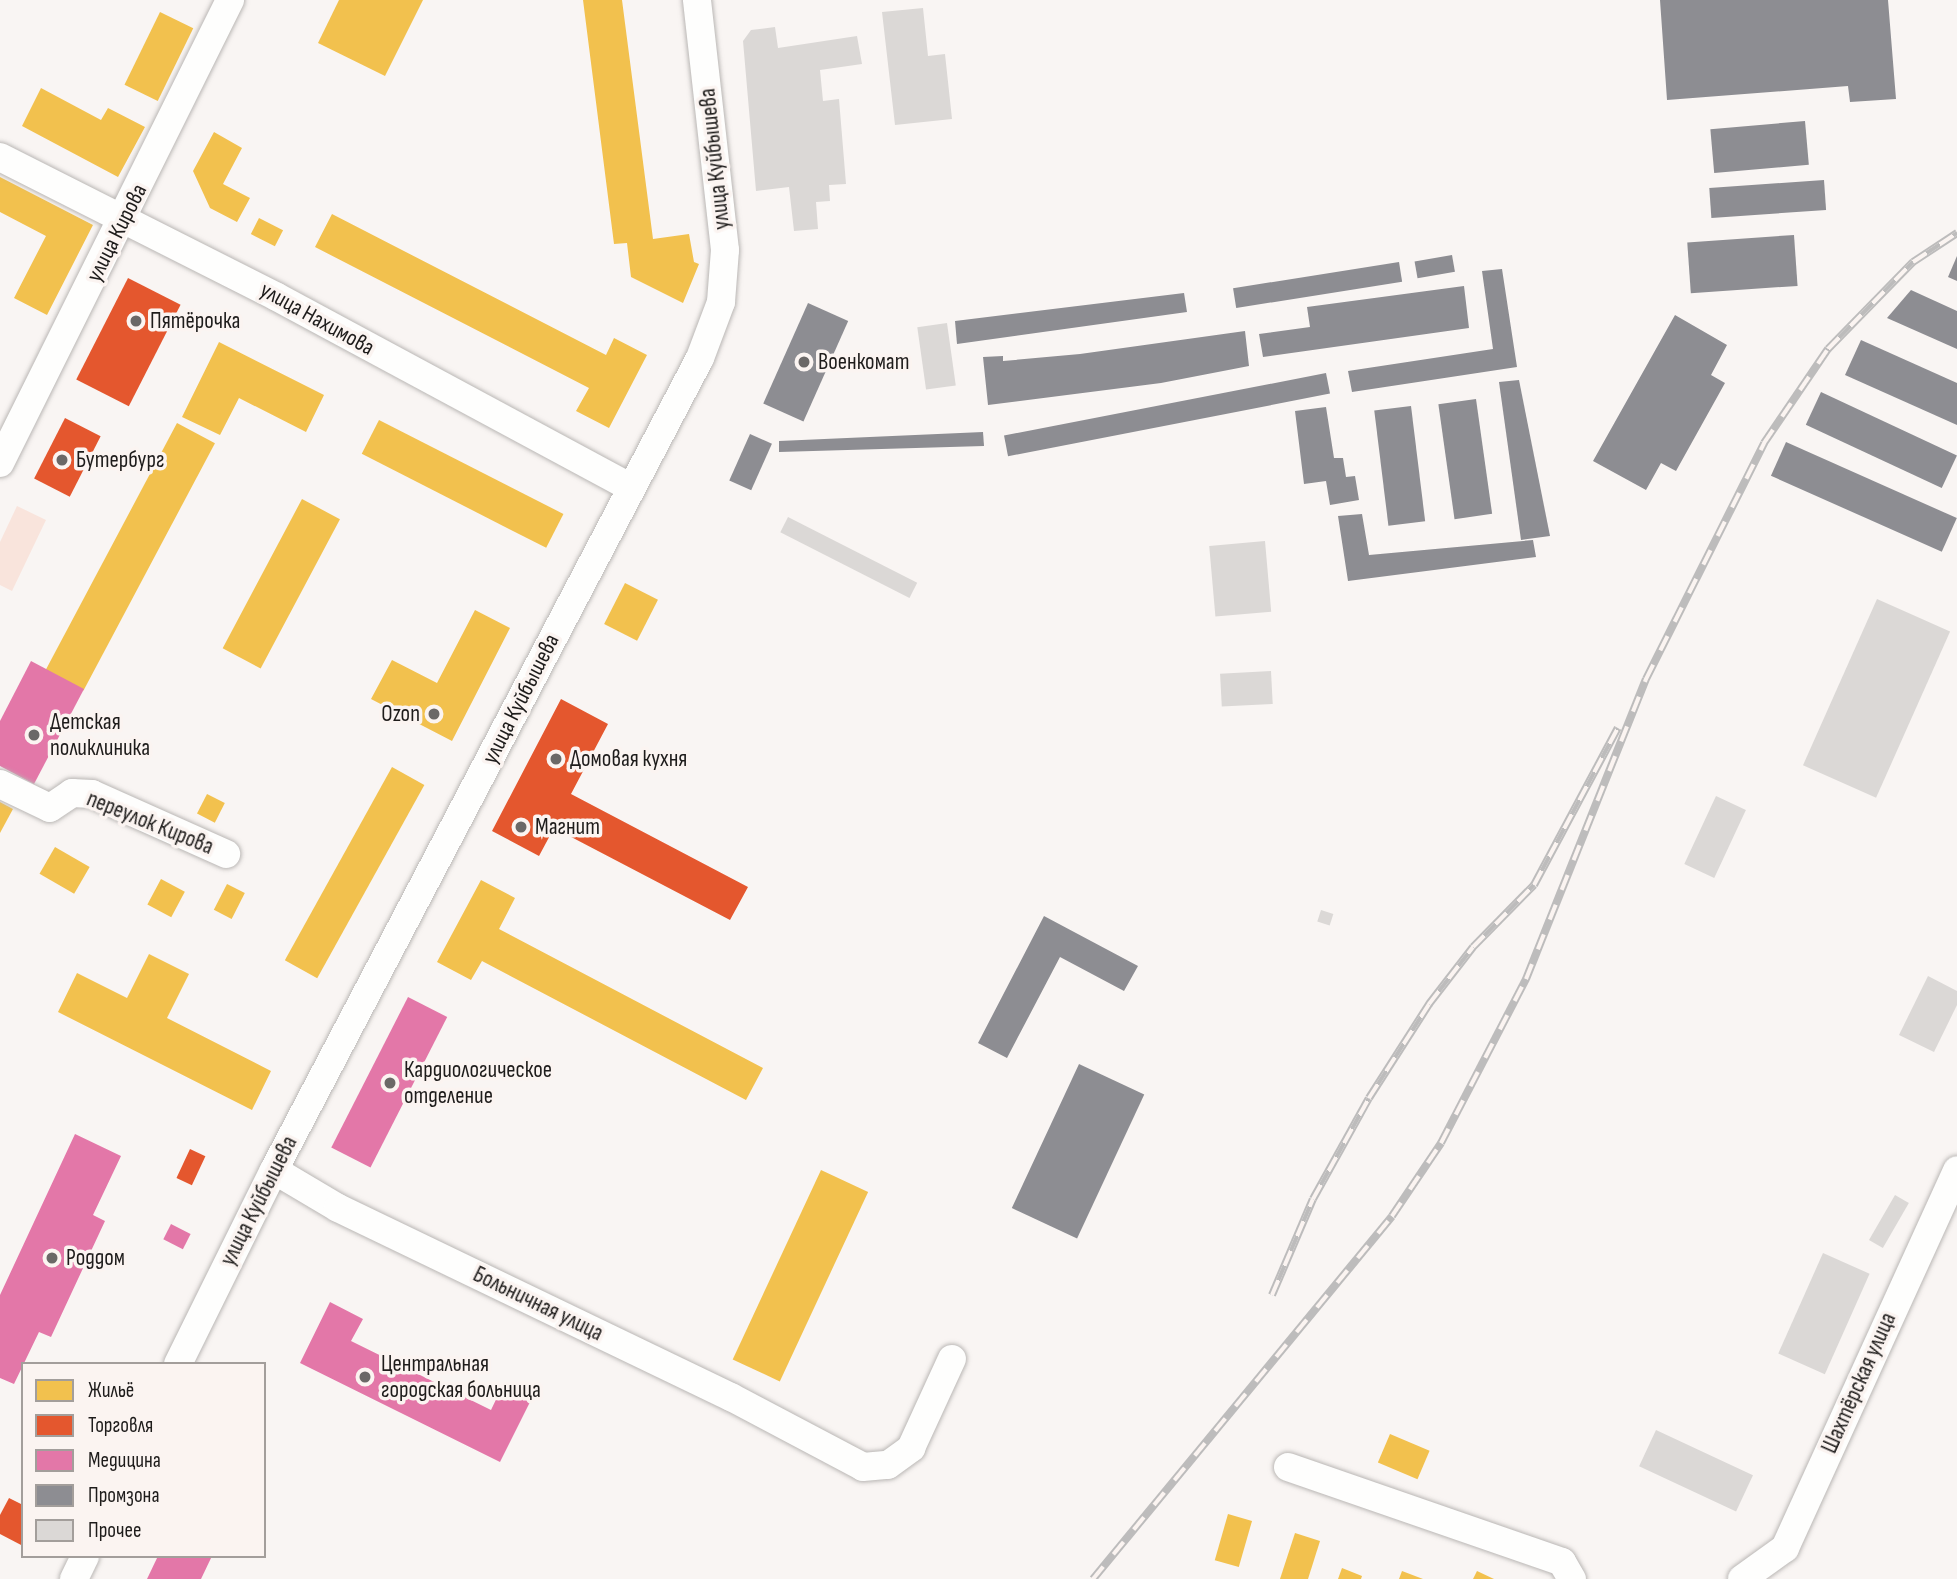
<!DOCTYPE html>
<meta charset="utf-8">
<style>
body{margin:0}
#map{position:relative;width:1957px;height:1579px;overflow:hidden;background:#f9f5f3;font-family:"Sofia Sans Condensed",sans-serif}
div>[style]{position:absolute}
.green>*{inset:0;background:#f9e4dc}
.homes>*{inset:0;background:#f2c14e;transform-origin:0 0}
.shops>*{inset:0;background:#e4572e;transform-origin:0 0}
.health>*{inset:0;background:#e377a8;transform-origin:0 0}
.industry>*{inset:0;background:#8d8d92;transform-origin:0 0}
.building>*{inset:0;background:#dbd8d6;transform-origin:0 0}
.roads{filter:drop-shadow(0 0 2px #bab7b5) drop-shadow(0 0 2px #bab7b5)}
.minor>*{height:28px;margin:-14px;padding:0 14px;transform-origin:14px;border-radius:14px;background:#fefefd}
.rail>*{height:8px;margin-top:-4px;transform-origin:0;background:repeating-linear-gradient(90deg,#fbf4f1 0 16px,#bdbcbc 0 32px);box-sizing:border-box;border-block:2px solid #bdbcbc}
.dots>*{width:19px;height:19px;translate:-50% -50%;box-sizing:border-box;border:4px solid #fbf4f1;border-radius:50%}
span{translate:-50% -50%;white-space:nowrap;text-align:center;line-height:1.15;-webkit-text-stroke:7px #fbf4f1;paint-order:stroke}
.street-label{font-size:23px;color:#1e1c1b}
.poi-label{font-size:23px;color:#1e1c1b}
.left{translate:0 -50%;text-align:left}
.right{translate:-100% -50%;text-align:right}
.legend{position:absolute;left:21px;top:1362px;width:245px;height:196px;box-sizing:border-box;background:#fbf4f1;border:2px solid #a39e9b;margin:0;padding:9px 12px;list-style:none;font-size:21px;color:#1e1c1b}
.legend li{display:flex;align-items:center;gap:14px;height:35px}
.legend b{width:35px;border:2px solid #a39e9b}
</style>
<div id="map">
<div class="green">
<div style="clip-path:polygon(17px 506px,46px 520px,12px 591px,0 585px,0 542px)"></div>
</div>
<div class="homes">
<div style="clip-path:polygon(339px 0,423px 0,385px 76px,318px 43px)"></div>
<div style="clip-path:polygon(583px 0,622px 0,653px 239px,689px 234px,694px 262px,699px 264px,683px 303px,631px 277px,627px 243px,614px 244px)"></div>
<div style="left:160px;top:12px;width:37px;height:81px;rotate:26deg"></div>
<div style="clip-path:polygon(41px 88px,101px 120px,108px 108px,145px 127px,118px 177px,22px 126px)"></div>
<div style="clip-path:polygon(214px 132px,242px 148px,223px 184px,250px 198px,237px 222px,210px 208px,193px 171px)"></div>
<div style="clip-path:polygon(0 177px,93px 225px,47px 315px,14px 298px,46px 236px,0 212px)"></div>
<div style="clip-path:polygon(332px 214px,606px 355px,614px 338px,647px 355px,609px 428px,576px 411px,589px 388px,315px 247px)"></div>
<div style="left:259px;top:218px;width:27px;height:18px;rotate:27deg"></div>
<div style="clip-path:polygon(219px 342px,324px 395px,306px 432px,239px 398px,220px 435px,182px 417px)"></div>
<div style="left:379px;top:420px;width:207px;height:38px;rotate:27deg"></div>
<div style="left:177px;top:423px;width:43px;height:280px;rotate:28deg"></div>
<div style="left:302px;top:499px;width:43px;height:169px;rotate:28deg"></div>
<div style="left:625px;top:583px;width:37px;height:46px;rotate:27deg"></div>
<div style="clip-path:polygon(475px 610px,510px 628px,452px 741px,371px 699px,392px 660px,437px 683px)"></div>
<div style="left:392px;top:767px;width:37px;height:221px;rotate:29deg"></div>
<div style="left:207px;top:794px;width:20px;height:22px;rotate:27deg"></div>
<div style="clip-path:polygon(0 802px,13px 809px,0 833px)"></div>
<div style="left:55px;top:847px;width:40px;height:31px;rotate:30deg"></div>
<div style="left:161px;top:879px;width:27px;height:29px;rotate:28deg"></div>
<div style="clip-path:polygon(481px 880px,515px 898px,499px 929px,763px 1068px,746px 1100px,482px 961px,471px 980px,437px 962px)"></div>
<div style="left:227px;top:884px;width:20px;height:29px;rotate:27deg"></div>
<div style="clip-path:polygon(149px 954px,189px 974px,167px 1018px,271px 1071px,252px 1110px,58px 1012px,77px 973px,127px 998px)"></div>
<div style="left:821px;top:1170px;width:52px;height:209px;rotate:25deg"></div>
<div style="left:1390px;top:1434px;width:43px;height:31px;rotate:23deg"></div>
<div style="left:1228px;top:1514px;width:25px;height:48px;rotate:16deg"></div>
<div style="clip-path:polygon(1295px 1533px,1320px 1541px,1308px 1579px,1280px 1579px)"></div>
<div style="clip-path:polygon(1342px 1568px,1362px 1576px,1361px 1579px,1338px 1579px)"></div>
<div style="clip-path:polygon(1402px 1571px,1423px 1579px,1399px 1579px)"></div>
<div style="clip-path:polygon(1477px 1571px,1494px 1579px,1473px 1579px)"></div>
</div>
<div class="shops">
<div style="left:128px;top:278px;width:59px;height:114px;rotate:27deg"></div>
<div style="left:65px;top:418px;width:40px;height:68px;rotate:27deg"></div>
<div style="clip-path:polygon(561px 699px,608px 724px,571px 794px,748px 887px,730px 920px,554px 828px,539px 856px,492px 831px)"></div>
<div style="left:190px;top:1149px;width:17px;height:32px;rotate:25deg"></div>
<div style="clip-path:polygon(9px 1498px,23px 1505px,23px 1546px,0 1534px,0 1515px)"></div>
</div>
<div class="health">
<div style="clip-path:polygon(31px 661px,84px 689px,34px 784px,0 766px,0 721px)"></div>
<div style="left:408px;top:997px;width:44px;height:169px;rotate:27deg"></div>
<div style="clip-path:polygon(75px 1134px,121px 1156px,93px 1215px,105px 1221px,51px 1337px,39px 1332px,14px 1384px,0 1378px,0 1295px)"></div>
<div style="left:171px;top:1224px;width:22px;height:17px;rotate:27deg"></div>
<div style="clip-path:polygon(330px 1302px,363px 1319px,351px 1341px,491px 1410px,502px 1387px,530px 1402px,500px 1462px,300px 1363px)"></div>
<div style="clip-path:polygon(158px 1556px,212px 1556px,201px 1579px,147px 1579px)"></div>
</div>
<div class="industry">
<div style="clip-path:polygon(1660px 0,1888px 0,1896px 99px,1850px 102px,1848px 86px,1667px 100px)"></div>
<div style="left:1805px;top:121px;width:44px;height:95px;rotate:85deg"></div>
<div style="left:1824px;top:180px;width:30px;height:115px;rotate:86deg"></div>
<div style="left:1794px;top:235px;width:51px;height:107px;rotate:86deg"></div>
<div style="left:1452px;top:255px;width:17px;height:38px;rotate:80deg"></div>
<div style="clip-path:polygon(1957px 256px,1957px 281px,1948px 277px)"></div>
<div style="left:1399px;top:262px;width:20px;height:168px;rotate:81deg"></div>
<div style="clip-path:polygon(1502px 269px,1517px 367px,1352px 392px,1348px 371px,1493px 349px,1482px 271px)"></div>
<div style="clip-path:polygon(1464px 286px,1469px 328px,1263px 357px,1259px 334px,1310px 327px,1307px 307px)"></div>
<div style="clip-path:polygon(1911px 290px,1957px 311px,1957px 349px,1887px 318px)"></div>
<div style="clip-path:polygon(1184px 293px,1187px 312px,957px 344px,955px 321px)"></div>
<div style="left:808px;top:303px;width:44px;height:110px;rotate:24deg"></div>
<div style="clip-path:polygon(1675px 315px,1727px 345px,1711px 375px,1725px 383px,1676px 471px,1661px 463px,1646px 490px,1593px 461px)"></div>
<div style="clip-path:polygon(1245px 331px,1249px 366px,1161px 383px,988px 405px,983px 357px,1003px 356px,1003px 361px,1080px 354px)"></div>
<div style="clip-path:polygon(1861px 340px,1957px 383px,1957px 425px,1845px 375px)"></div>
<div style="left:1326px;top:373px;width:21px;height:328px;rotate:79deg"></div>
<div style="clip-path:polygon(1519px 380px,1550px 536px,1521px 540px,1499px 382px)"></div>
<div style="left:1821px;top:392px;width:150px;height:36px;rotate:25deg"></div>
<div style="left:1476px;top:399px;width:116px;height:38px;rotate:82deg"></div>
<div style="left:1411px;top:406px;width:116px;height:37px;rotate:83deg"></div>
<div style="clip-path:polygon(1326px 407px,1334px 458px,1343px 458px,1346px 477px,1355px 476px,1359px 500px,1330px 505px,1326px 481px,1304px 484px,1295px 411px)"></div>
<div style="clip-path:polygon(983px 432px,984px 446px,779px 452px,779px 441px)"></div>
<div style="left:750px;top:434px;width:24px;height:51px;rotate:24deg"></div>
<div style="left:1786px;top:442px;width:187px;height:37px;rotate:24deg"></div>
<div style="clip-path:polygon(1362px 514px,1369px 555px,1533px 540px,1536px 557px,1348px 581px,1338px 516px)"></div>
<div style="clip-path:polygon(1044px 916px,1138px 966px,1124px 991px,1060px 957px,1007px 1058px,978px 1043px)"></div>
<div style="left:1079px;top:1064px;width:72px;height:159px;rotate:25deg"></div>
</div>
<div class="building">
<div style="clip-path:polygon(923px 8px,928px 56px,945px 54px,952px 119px,895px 125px,882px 12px)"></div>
<div style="clip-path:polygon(775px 27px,778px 48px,857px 36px,862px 64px,820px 70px,823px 101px,839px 99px,846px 184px,829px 185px,830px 201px,816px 202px,818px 229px,794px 231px,789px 187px,756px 191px,743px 41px,751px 30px)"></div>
<div style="left:947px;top:323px;width:63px;height:30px;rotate:82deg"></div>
<div style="left:788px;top:517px;width:145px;height:17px;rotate:27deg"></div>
<div style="left:1265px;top:541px;width:71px;height:56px;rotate:85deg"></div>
<div style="left:1877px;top:599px;width:80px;height:182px;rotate:24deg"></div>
<div style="left:1271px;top:671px;width:33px;height:51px;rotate:87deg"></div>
<div style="left:1716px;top:796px;width:33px;height:75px;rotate:25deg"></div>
<div style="left:1321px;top:910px;width:13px;height:12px;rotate:18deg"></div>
<div style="clip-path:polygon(1928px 976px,1957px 991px,1957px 1005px,1934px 1052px,1899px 1035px)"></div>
<div style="left:1895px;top:1195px;width:16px;height:52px;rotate:30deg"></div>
<div style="left:1823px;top:1253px;width:51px;height:110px;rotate:24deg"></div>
<div style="left:1656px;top:1430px;width:107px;height:40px;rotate:25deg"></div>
</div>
<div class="roads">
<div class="minor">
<div style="left:0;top:157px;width:310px;rotate:26.8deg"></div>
<div style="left:277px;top:297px;width:402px;rotate:28.3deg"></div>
<div style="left:0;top:463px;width:517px;rotate:-63.58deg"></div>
<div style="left:0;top:784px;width:55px;rotate:25.6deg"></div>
<div style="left:50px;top:808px;width:27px;rotate:-34deg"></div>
<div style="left:72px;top:793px;width:20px;rotate:3deg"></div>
<div style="left:92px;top:794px;width:147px;rotate:24.1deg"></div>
<div style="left:274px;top:1170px;width:74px;rotate:30.7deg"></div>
<div style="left:338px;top:1208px;width:436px;rotate:25.7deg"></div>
<div style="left:731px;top:1397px;width:149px;rotate:27.9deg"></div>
<div style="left:863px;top:1467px;width:25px;rotate:-5deg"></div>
<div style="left:888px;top:1465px;width:29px;rotate:-36deg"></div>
<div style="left:911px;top:1448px;width:98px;rotate:-65.3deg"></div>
<div style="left:178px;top:1364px;width:216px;rotate:-63.7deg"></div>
<div style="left:274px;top:1170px;width:917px;rotate:-62.32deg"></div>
<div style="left:700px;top:358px;width:60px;rotate:-69.4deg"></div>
<div style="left:721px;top:302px;width:52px;rotate:-85.6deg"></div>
<div style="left:725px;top:250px;width:252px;rotate:-96.4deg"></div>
<div style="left:1288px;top:1467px;width:290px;rotate:19.1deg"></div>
<div style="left:1562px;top:1562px;width:20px;rotate:60deg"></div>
<div style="left:74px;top:1579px;width:25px;rotate:-64deg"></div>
<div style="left:1742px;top:1579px;width:53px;rotate:-35.8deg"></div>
<div style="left:1785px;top:1548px;width:415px;rotate:-65.5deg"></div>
</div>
</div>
<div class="rail">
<div style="left:1272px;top:1295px;width:104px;rotate:-66.9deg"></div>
<div style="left:1313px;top:1199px;width:115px;rotate:-61deg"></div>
<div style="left:1369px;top:1098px;width:112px;rotate:-57.4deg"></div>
<div style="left:1429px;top:1004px;width:72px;rotate:-52.3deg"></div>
<div style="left:1473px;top:947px;width:87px;rotate:-45.5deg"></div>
<div style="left:1534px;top:885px;width:178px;rotate:-61.9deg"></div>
<div style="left:1093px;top:1579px;width:470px;rotate:-50.5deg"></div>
<div style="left:1392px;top:1216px;width:88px;rotate:-56.1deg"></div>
<div style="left:1441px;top:1143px;width:185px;rotate:-62.6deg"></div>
<div style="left:1526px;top:979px;width:323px;rotate:-68.2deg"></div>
<div style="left:1646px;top:679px;width:264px;rotate:-63.4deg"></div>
<div style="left:1764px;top:443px;width:114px;rotate:-55.8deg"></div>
<div style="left:1828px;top:349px;width:122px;rotate:-45.7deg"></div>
<div style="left:1913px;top:262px;width:53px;rotate:-33.4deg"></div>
</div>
<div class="dots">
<div style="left:136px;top:321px;background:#6b6867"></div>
<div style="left:804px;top:362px;background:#6b6867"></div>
<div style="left:62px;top:460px;background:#6b6867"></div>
<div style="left:434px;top:714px;background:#6b6867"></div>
<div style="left:34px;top:735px;background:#6b6867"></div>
<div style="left:556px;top:759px;background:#6b6867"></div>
<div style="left:521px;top:827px;background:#6b6867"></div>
<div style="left:390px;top:1083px;background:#6b6867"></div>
<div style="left:52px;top:1258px;background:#6b6867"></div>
<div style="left:365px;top:1377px;background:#6b6867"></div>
</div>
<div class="street-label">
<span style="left:715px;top:159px;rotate:-96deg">улица Куйбышева</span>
<span style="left:117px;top:233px;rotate:-63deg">улица Кирова</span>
<span style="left:317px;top:319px;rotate:29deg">улица Нахимова</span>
<span style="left:521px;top:699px;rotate:-63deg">улица Куйбышева</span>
<span style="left:150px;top:823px;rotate:22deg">переулок Кирова</span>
<span style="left:259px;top:1201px;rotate:-63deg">улица Куйбышева</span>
<span style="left:538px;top:1304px;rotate:26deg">Больничная улица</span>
<span style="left:1859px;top:1383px;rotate:-66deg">Шахтёрская улица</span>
</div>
<div class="poi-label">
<span class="left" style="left:150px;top:321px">Пятёрочка</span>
<span class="left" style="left:818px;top:362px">Военкомат</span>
<span class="left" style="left:76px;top:460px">Бутербург</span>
<span class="right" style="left:420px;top:714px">Ozon</span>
<span class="left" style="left:50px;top:735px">Детская<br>поликлиника</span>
<span class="left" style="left:570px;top:759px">Домовая кухня</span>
<span class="left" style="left:535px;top:827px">Магнит</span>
<span class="left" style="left:404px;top:1083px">Кардиологическое<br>отделение</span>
<span class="left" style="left:66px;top:1258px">Роддом</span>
<span class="left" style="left:381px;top:1377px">Центральная<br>городская больница</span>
</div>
<ul class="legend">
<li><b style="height:19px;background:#f2c14e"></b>Жильё</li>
<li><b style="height:19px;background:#e4572e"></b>Торговля</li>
<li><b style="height:19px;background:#e377a8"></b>Медицина</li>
<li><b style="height:19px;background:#8d8d92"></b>Промзона</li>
<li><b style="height:19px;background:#dbd8d6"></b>Прочее</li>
</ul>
</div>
